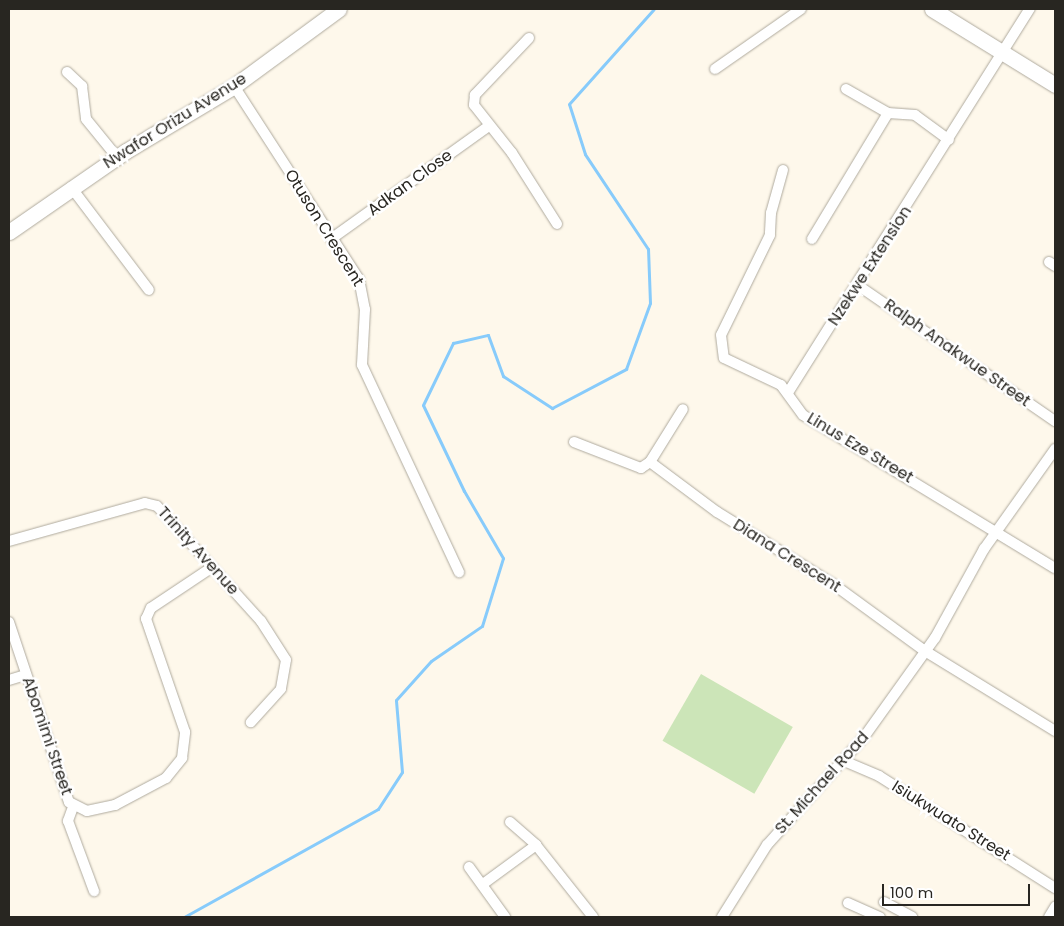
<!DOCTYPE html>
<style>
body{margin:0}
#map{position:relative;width:1064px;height:926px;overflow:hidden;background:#fef8eb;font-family:Poppins,sans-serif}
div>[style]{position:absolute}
.green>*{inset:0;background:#cce5b8;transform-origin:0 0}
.stream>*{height:3px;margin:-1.5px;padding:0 1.5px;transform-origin:1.5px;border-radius:1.5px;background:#87cbfb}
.roads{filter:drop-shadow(0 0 1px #afaa9e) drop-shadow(0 0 1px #afaa9e)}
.street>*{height:10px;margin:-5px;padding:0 5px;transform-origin:5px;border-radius:5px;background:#fff}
.secondary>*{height:15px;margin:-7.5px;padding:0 7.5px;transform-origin:7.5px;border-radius:7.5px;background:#fff}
span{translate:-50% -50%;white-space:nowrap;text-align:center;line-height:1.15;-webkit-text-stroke:5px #fff;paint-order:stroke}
.street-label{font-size:16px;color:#282621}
.frame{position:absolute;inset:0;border:10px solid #282621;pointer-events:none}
.scale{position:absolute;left:882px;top:884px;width:148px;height:22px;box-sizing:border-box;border:2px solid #282621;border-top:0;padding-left:6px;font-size:15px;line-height:18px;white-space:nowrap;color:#282621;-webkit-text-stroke:4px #fff;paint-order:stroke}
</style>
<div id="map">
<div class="green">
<div style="left:701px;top:674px;width:106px;height:77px;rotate:30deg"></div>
</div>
<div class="stream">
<div style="left:184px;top:917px;width:222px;rotate:-29.1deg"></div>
<div style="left:378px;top:809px;width:44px;rotate:-57deg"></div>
<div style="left:402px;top:772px;width:72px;rotate:-94.8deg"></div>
<div style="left:396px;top:700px;width:52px;rotate:-48.1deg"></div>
<div style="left:431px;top:661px;width:62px;rotate:-34.5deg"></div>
<div style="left:482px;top:626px;width:71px;rotate:-72.8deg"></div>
<div style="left:503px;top:558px;width:78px;rotate:-120.2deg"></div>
<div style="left:464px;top:491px;width:95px;rotate:-115.5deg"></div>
<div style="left:423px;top:405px;width:69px;rotate:-64.2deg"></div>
<div style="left:453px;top:343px;width:36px;rotate:-13deg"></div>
<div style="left:488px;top:335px;width:44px;rotate:69.9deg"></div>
<div style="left:503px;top:376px;width:59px;rotate:33.1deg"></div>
<div style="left:552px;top:408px;width:84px;rotate:-27.8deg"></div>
<div style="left:626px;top:369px;width:70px;rotate:-70deg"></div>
<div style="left:650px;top:303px;width:54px;rotate:-92.1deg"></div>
<div style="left:648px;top:249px;width:114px;rotate:-123.6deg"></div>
<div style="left:585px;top:154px;width:52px;rotate:-107.7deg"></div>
<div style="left:569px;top:104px;width:127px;rotate:-48.2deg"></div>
</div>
<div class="roads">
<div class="street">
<div style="left:529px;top:38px;width:79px;rotate:133.5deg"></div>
<div style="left:475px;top:95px;width:10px;rotate:96deg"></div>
<div style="left:474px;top:105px;width:61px;rotate:51.6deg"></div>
<div style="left:512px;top:153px;width:84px;rotate:57.6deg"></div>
<div style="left:715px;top:69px;width:105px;rotate:-34.9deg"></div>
<div style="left:67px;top:72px;width:21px;rotate:43deg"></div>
<div style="left:82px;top:86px;width:33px;rotate:83deg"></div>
<div style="left:86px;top:119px;width:49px;rotate:50.8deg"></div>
<div style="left:234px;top:86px;width:230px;rotate:57.1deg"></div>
<div style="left:359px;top:279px;width:31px;rotate:79deg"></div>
<div style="left:365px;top:309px;width:56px;rotate:93.1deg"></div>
<div style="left:362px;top:365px;width:229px;rotate:64.9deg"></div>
<div style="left:846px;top:89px;width:48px;rotate:29.7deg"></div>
<div style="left:888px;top:113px;width:27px;rotate:4deg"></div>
<div style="left:915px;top:115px;width:42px;rotate:36.3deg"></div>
<div style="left:783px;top:170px;width:45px;rotate:105.6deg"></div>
<div style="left:771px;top:213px;width:22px;rotate:93deg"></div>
<div style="left:770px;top:235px;width:111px;rotate:116.1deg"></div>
<div style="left:721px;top:335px;width:23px;rotate:83deg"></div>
<div style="left:724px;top:358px;width:63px;rotate:25.3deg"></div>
<div style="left:781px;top:385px;width:37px;rotate:54deg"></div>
<div style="left:803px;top:415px;width:295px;rotate:31.3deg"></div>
<div style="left:71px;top:187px;width:129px;rotate:52.9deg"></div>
<div style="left:331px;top:239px;width:194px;rotate:-35.6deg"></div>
<div style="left:812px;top:239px;width:147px;rotate:-58.9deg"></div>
<div style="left:1049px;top:262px;width:7px;rotate:34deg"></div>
<div style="left:859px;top:286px;width:238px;rotate:34.6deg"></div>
<div style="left:789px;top:391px;width:452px;rotate:-57.8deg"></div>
<div style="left:574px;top:442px;width:72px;rotate:21.2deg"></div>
<div style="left:641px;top:468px;width:11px;rotate:-34deg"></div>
<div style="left:650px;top:462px;width:62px;rotate:-58.1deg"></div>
<div style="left:650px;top:462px;width:84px;rotate:36.7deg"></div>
<div style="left:717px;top:512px;width:137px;rotate:31.8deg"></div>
<div style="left:833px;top:584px;width:114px;rotate:36.1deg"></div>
<div style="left:925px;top:651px;width:153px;rotate:31.6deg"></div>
<div style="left:9px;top:541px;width:141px;rotate:-15.6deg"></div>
<div style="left:145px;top:503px;width:12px;rotate:14deg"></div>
<div style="left:157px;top:506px;width:155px;rotate:47.9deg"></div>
<div style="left:261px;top:621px;width:46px;rotate:57.3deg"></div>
<div style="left:286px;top:660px;width:29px;rotate:100deg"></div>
<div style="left:281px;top:689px;width:45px;rotate:132.3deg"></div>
<div style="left:9px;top:622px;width:190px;rotate:71.6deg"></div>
<div style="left:69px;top:802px;width:20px;rotate:27deg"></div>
<div style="left:87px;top:811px;width:29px;rotate:-12deg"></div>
<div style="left:115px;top:805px;width:58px;rotate:-27.9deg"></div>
<div style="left:166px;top:778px;width:26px;rotate:-51deg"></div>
<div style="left:182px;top:758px;width:26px;rotate:-83deg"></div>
<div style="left:185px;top:732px;width:120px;rotate:-109deg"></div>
<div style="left:146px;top:619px;width:12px;rotate:-66deg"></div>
<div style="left:151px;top:608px;width:72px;rotate:-33.7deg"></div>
<div style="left:9px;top:680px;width:17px;rotate:-17deg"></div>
<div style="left:844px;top:761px;width:38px;rotate:23deg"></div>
<div style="left:879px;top:776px;width:209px;rotate:32.5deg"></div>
<div style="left:73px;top:807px;width:15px;rotate:110deg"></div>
<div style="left:68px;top:821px;width:75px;rotate:69.6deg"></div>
<div style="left:510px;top:822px;width:35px;rotate:41deg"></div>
<div style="left:536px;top:845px;width:92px;rotate:51.6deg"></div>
<div style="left:469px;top:867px;width:62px;rotate:54.2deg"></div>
<div style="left:483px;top:884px;width:66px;rotate:-36.3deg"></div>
<div style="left:884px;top:902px;width:32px;rotate:28deg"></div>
<div style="left:848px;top:903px;width:35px;rotate:24deg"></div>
<div style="left:722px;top:917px;width:85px;rotate:-58deg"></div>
<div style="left:767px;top:845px;width:145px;rotate:-48.1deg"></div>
<div style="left:864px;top:737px;width:122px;rotate:-54.4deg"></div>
<div style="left:935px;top:638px;width:102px;rotate:-61.2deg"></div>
<div style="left:984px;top:549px;width:123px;rotate:-54.6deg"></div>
<div style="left:1049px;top:917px;width:12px;rotate:-59deg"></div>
</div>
<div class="secondary">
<div style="left:932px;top:9px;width:145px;rotate:31.7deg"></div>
<div style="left:9px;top:232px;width:142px;rotate:-34.7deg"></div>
<div style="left:126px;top:151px;width:126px;rotate:-31deg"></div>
<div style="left:234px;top:86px;width:130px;rotate:-36.3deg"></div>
</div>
</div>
<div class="street-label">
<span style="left:175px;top:121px;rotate:-32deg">Nwafor Orizu Avenue</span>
<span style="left:410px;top:183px;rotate:-36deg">Adkan Close</span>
<span style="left:324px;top:228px;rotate:58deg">Otuson Crescent</span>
<span style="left:870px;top:266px;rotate:-57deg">Nzekwe Extension</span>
<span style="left:957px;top:353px;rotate:35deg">Ralph Anakwue Street</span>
<span style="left:860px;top:448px;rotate:31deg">Linus Eze Street</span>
<span style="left:198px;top:551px;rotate:48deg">Trinity Avenue</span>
<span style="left:787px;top:556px;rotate:32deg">Diana Crescent</span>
<span style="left:47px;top:736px;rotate:71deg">Abomimi Street</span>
<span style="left:822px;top:783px;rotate:-48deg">St. Michael Road</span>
<span style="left:951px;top:821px;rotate:32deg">Isiukwuato Street</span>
</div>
<div class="frame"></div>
<div class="scale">100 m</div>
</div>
